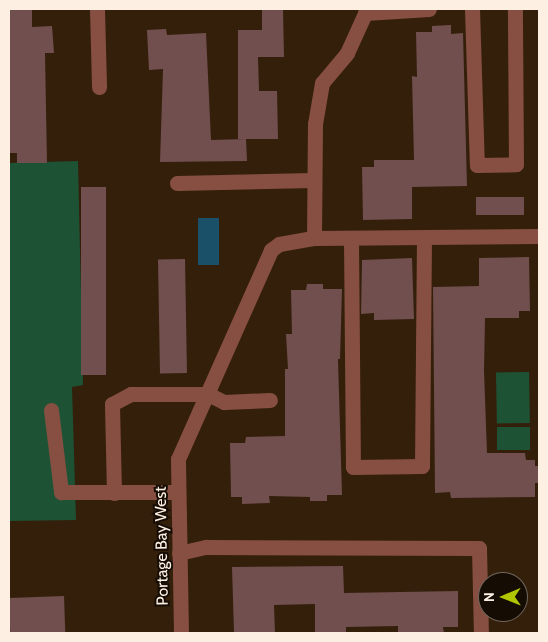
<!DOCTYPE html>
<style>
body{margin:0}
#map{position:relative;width:548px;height:642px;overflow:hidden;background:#341f0b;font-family:Cabin,sans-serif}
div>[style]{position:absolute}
.green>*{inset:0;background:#1d5334;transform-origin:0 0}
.water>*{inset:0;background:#1a5168;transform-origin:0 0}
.building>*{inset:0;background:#704f4e;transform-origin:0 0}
.minor>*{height:15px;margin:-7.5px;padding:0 7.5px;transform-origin:7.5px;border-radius:7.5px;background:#874f42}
span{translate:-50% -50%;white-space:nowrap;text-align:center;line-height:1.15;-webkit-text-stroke:4px #150c04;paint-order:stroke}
.street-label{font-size:16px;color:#feefe3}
.frame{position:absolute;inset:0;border:10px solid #feefe3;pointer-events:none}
.north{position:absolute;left:478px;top:572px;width:50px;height:50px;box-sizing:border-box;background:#150c04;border:1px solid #72675d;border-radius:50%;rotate:269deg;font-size:14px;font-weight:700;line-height:20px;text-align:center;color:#feefe3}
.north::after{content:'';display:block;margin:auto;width:18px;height:22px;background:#b1c500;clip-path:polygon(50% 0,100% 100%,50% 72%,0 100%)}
</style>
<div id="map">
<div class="green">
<div style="clip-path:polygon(78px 161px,83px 385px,72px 387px,76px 520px,9px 521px,9px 163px)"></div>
<div style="left:529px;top:372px;width:51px;height:33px;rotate:89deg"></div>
<div style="left:497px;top:427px;width:33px;height:23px"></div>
</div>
<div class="water">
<div style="left:198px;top:218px;width:21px;height:47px"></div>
</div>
<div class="building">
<div style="clip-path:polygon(9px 9px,32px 9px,32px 27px,52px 26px,54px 53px,45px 53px,47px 163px,17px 163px,17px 153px,9px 153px)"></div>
<div style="clip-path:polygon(262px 9px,283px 9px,284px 57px,258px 57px,259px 91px,277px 91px,278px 139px,238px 139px,238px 30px,262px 30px)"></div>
<div style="clip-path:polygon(451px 25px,451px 34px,463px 33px,467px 186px,412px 187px,412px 219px,363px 220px,362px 167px,374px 167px,374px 160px,414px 160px,412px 76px,417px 77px,416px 32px,432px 32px,432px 26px)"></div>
<div style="clip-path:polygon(166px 29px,167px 35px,206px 33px,211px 140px,246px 139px,247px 161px,160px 162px,163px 69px,149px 70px,147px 30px)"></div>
<div style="left:81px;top:187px;width:25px;height:188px"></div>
<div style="left:476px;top:197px;width:48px;height:18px"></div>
<div style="clip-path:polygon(529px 257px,530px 311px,519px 311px,519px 318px,485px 318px,484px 371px,487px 453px,525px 453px,526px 460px,535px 460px,535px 466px,539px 466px,539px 483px,535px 483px,535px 497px,451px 498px,450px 492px,435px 493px,433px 287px,479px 286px,479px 258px)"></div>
<div style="clip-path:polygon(412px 258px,414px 319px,374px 320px,374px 313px,361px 314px,362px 260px)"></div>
<div style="left:185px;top:259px;width:114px;height:27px;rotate:89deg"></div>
<div style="clip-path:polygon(307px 284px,323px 284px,323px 289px,342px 289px,340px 359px,338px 359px,342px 495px,327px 495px,327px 501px,310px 501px,310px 497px,269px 496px,270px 503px,242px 504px,242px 497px,231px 497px,230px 443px,245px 443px,246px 437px,285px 436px,285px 369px,288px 369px,286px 334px,292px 334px,291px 290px,306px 290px)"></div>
<div style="clip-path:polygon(343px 566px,344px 593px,458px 591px,458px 627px,443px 627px,444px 633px,398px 633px,398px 626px,346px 627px,346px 633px,315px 633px,315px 604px,274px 605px,275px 633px,234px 633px,232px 567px)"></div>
<div style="left:64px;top:596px;width:37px;height:55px;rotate:88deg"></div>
</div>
<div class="minor">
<div style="left:97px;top:9px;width:78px;rotate:88.5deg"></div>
<div style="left:472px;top:9px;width:156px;rotate:88.2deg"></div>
<div style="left:477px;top:165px;width:39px;rotate:-1deg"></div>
<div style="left:516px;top:164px;width:155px;rotate:-90.4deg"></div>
<div style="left:365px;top:13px;width:64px;rotate:-3.6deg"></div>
<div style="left:177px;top:183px;width:136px;rotate:-1.3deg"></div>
<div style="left:314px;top:238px;width:114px;rotate:-89.5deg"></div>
<div style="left:315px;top:124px;width:42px;rotate:-80.3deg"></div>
<div style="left:322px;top:83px;width:39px;rotate:-50deg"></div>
<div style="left:347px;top:53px;width:48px;rotate:-65.6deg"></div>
<div style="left:351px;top:239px;width:228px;rotate:89.5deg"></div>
<div style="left:353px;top:467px;width:69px;rotate:-0.8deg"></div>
<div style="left:422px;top:466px;width:229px;rotate:-89.5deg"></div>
<div style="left:51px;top:410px;width:83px;rotate:83deg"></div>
<div style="left:61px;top:492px;width:117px"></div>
<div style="left:114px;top:493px;width:89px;rotate:-91.3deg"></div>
<div style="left:112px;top:404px;width:21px;rotate:-28deg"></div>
<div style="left:131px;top:394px;width:77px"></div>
<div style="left:208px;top:394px;width:18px;rotate:27deg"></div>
<div style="left:224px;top:402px;width:46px;rotate:-2.5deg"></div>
<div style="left:179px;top:553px;width:28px;rotate:-13deg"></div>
<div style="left:206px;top:547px;width:273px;rotate:0.2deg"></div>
<div style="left:479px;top:548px;width:85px;rotate:88.7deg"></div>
<div style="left:181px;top:633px;width:174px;rotate:-91deg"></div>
<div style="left:178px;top:459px;width:229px;rotate:-66deg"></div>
<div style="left:271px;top:250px;width:10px;rotate:-37deg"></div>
<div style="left:279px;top:244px;width:36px;rotate:-10deg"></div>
<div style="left:314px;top:238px;width:225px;rotate:-0.5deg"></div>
</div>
<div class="street-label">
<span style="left:162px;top:546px;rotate:-91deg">Portage Bay West</span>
</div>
<div class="frame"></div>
<div class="north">N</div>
</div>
